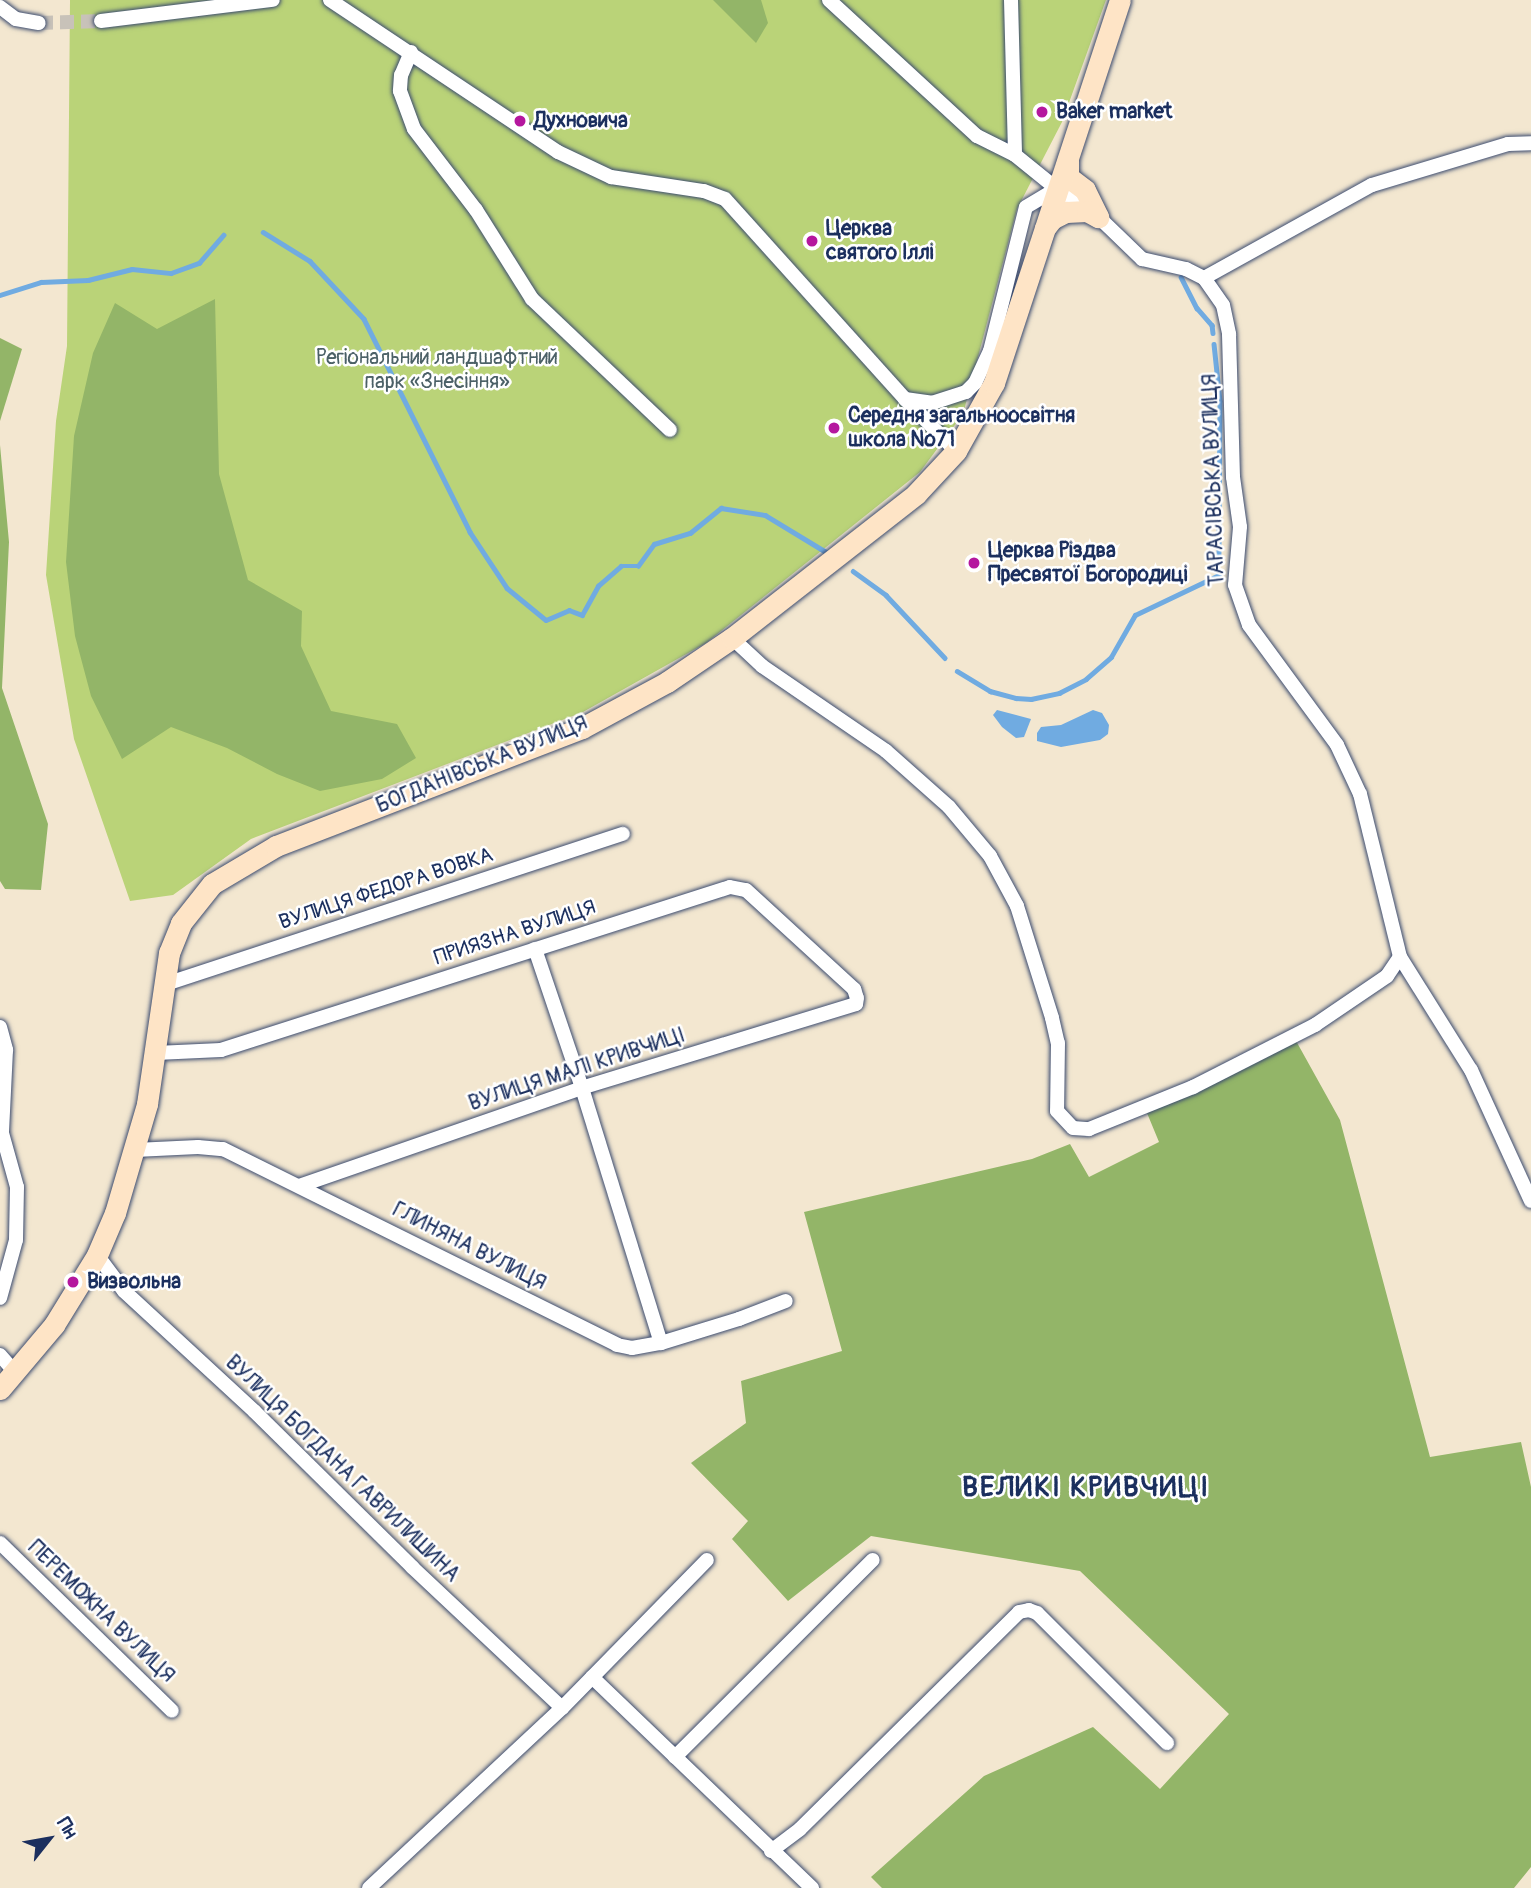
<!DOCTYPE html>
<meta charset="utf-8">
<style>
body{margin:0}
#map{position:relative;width:1531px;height:1888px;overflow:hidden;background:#f3e7d0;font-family:Pangolin,sans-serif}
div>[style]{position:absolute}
.green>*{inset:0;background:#bad378}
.forest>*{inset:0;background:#93b568}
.water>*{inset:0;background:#70abe1}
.stream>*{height:4.5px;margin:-2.25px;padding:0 2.25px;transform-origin:2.25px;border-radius:2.25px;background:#70abe1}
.minor-tunnel>*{height:14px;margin-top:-7px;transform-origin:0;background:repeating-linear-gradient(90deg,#c8c2b9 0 14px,transparent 0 21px)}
.roads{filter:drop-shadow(0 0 2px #3b4b6f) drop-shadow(0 0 2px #3b4b6f)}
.minor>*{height:14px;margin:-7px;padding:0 7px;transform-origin:7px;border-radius:7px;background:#fff}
.secondary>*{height:21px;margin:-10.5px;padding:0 10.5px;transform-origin:10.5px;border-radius:10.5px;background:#fee4c6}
.dots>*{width:19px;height:19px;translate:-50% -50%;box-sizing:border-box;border:4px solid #fff;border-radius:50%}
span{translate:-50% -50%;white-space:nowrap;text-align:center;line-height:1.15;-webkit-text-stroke:5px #fff;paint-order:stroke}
.poi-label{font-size:21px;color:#1b2f5e;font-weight:700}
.left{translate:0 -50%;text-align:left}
.park-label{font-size:21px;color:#4b6066}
.street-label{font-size:21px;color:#1b2f5e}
.district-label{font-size:28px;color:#1b2f5e;font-weight:700;letter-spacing:2px}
.north{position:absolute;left:14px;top:1804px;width:70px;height:70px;-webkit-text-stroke:5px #fff;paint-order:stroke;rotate:59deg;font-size:19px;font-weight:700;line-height:28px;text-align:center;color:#1b2f5e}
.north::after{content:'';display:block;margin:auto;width:24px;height:32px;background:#1b2f5e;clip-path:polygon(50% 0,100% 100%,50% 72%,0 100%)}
</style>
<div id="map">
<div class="green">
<div style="clip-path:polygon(70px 0,1106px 0,1062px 122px,1017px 209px,963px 414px,920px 472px,706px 643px,583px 712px,251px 839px,173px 895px,130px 901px,74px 739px,46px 575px,56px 421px,67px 346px)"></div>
</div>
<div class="forest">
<div style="clip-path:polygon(713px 0,761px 0,768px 23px,756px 43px)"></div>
<div style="clip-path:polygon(215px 299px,219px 474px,248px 580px,302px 611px,301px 646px,331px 711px,397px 724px,416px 758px,382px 779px,320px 791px,277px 774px,227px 748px,171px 727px,122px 759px,91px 696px,75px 636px,66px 562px,74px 436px,93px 353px,115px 303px,157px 329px)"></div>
<div style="clip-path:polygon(0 338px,22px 349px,0 421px)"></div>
<div style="clip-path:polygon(0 445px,9px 542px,2px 688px,48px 824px,41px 890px,5px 889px,0 881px)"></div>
<div style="clip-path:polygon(1295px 1039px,1340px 1120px,1430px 1457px,1521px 1442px,1531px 1487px,1531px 1867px,1514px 1888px,882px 1888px,871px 1877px,984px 1776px,1093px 1727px,1160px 1789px,1229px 1714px,1080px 1571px,871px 1536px,788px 1601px,732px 1539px,748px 1521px,691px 1463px,746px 1423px,741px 1381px,842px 1351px,804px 1212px,1032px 1159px,1070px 1144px,1089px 1177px,1159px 1142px,1147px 1113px)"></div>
</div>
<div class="water">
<div style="clip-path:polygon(997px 710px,1031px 719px,1024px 737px,1016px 738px,1002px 727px,993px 715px)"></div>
<div style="clip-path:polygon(1093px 710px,1102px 713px,1109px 725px,1108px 734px,1100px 740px,1061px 747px,1037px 741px,1037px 733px,1041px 727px,1061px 725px)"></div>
</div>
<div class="stream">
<div style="left:263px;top:232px;width:55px;rotate:31.7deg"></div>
<div style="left:310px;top:261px;width:79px;rotate:47deg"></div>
<div style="left:364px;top:319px;width:238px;rotate:63.5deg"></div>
<div style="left:470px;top:532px;width:67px;rotate:56.5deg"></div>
<div style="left:507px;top:588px;width:50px;rotate:39.4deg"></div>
<div style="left:546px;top:620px;width:25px;rotate:-23deg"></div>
<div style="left:569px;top:610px;width:14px;rotate:21deg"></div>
<div style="left:582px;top:615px;width:33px;rotate:-61deg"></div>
<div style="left:598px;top:586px;width:30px;rotate:-41deg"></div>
<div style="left:621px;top:566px;width:17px"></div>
<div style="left:638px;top:566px;width:27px;rotate:-54deg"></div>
<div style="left:654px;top:544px;width:38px;rotate:-17deg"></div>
<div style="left:690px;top:533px;width:40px;rotate:-39deg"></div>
<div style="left:721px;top:508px;width:45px;rotate:9deg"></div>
<div style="left:765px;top:515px;width:71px;rotate:31.2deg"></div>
<div style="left:1181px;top:277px;width:35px;rotate:63deg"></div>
<div style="left:1197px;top:308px;width:23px;rotate:49deg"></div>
<div style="left:1212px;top:325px;width:8px;rotate:83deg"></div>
<div style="left:0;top:295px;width:43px;rotate:-17.6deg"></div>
<div style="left:41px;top:282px;width:47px;rotate:-2.4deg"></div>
<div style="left:88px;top:280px;width:45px;rotate:-14deg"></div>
<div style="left:132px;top:269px;width:39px;rotate:6deg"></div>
<div style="left:171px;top:273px;width:30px;rotate:-20deg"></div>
<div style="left:199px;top:263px;width:37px;rotate:-49deg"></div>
<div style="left:1214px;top:344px;width:57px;rotate:84deg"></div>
<div style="left:1220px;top:401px;width:162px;rotate:90.4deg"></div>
<div style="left:853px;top:571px;width:41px;rotate:36deg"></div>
<div style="left:886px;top:595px;width:86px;rotate:46.9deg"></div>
<div style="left:957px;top:671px;width:39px;rotate:31deg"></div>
<div style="left:990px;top:691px;width:27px;rotate:15deg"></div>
<div style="left:1016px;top:698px;width:15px;rotate:4deg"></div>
<div style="left:1031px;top:699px;width:29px;rotate:-12deg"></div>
<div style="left:1059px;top:693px;width:30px;rotate:-27deg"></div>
<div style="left:1086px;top:679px;width:33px;rotate:-41deg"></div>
<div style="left:1111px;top:657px;width:48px;rotate:-60.3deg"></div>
<div style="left:1135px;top:615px;width:93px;rotate:-25.5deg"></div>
</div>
<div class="minor-tunnel">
<div style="left:39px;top:23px;width:62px;rotate:-1.8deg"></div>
</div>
<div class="roads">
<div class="minor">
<div style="left:330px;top:0;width:274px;rotate:33.7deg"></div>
<div style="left:558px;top:152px;width:59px;rotate:25.3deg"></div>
<div style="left:611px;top:177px;width:94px;rotate:8.6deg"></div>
<div style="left:704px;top:191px;width:22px;rotate:21deg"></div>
<div style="left:725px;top:199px;width:269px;rotate:48deg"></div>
<div style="left:905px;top:399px;width:73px;rotate:45.6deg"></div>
<div style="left:829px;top:0;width:201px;rotate:42.6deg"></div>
<div style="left:977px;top:136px;width:42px;rotate:26.6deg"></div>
<div style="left:1011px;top:0;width:155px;rotate:88.5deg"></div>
<div style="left:1015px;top:155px;width:60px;rotate:39deg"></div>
<div style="left:1062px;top:193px;width:24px;rotate:24deg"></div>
<div style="left:1084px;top:203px;width:81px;rotate:44deg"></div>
<div style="left:1142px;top:259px;width:45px;rotate:12.8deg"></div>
<div style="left:1186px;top:269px;width:20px;rotate:27deg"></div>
<div style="left:1204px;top:278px;width:33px;rotate:55deg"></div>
<div style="left:1223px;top:305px;width:30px;rotate:78deg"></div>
<div style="left:1229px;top:334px;width:143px;rotate:88.4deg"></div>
<div style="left:1233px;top:477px;width:50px;rotate:82deg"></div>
<div style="left:1240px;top:527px;width:58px;rotate:94.9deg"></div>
<div style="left:1235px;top:585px;width:42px;rotate:70.7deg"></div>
<div style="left:1249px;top:625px;width:149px;rotate:53.7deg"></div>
<div style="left:1337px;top:745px;width:54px;rotate:64.9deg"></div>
<div style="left:1360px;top:794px;width:168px;rotate:76.2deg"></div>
<div style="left:1400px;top:957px;width:133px;rotate:57.9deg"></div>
<div style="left:1471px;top:1070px;width:144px;rotate:65.4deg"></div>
<div style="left:0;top:7px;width:20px;rotate:37deg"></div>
<div style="left:16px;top:19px;width:23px;rotate:10deg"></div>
<div style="left:101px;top:21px;width:173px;rotate:-7deg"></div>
<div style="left:411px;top:52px;width:25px;rotate:113deg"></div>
<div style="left:401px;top:75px;width:16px;rotate:94deg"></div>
<div style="left:400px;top:91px;width:40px;rotate:69.8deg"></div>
<div style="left:414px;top:129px;width:102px;rotate:52.6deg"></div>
<div style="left:476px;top:210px;width:105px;rotate:57.8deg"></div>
<div style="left:532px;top:299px;width:190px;rotate:43.5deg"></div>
<div style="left:1204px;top:278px;width:192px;rotate:-29deg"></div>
<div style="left:1372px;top:185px;width:142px;rotate:-16.8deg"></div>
<div style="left:1508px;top:144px;width:23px;rotate:-2deg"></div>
<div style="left:905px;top:399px;width:27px;rotate:8deg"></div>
<div style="left:932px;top:403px;width:36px;rotate:-18deg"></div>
<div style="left:966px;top:392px;width:13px;rotate:-45deg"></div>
<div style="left:975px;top:383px;width:35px;rotate:-65deg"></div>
<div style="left:990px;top:351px;width:148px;rotate:-76deg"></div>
<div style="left:1026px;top:207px;width:37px;rotate:-31deg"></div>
<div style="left:732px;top:638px;width:41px;rotate:43deg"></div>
<div style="left:762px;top:666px;width:150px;rotate:34.4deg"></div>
<div style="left:886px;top:751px;width:84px;rotate:41.6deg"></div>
<div style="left:949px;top:807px;width:64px;rotate:50.1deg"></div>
<div style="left:990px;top:856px;width:57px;rotate:61.6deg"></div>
<div style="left:1017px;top:906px;width:117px;rotate:72.6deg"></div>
<div style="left:1052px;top:1018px;width:26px;rotate:77deg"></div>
<div style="left:1058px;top:1043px;width:68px;rotate:90.8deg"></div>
<div style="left:1057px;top:1111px;width:23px;rotate:47deg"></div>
<div style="left:1073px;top:1128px;width:16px;rotate:4deg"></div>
<div style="left:1089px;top:1129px;width:112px;rotate:-22deg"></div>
<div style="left:1193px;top:1087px;width:137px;rotate:-26.9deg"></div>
<div style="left:1315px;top:1025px;width:87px;rotate:-34.2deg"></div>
<div style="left:1387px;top:976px;width:23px;rotate:-56deg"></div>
<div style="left:535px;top:949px;width:147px;rotate:71.3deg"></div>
<div style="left:582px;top:1088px;width:267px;rotate:72.8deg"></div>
<div style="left:163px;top:985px;width:484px;rotate:-18.2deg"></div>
<div style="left:0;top:1027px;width:24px;rotate:75deg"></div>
<div style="left:6px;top:1050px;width:83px;rotate:92.8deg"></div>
<div style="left:2px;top:1133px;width:56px;rotate:74.5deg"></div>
<div style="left:17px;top:1187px;width:53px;rotate:91.1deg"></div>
<div style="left:16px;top:1240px;width:60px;rotate:105.4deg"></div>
<div style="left:156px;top:1053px;width:65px;rotate:-2.6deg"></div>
<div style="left:221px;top:1050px;width:534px;rotate:-17.76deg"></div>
<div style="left:730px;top:887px;width:16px;rotate:11deg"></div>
<div style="left:746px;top:890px;width:147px;rotate:42.5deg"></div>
<div style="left:854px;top:989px;width:9px;rotate:72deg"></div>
<div style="left:857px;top:998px;width:6px;rotate:99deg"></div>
<div style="left:856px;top:1004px;width:287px;rotate:163deg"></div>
<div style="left:582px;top:1088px;width:299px;rotate:160.9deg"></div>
<div style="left:135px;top:1150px;width:63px;rotate:-2.7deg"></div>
<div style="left:198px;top:1147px;width:25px;rotate:5deg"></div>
<div style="left:223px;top:1149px;width:440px;rotate:26.4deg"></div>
<div style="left:617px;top:1345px;width:15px;rotate:11deg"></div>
<div style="left:632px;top:1348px;width:29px;rotate:-10deg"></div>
<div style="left:661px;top:1343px;width:82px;rotate:-17.1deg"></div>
<div style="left:739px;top:1319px;width:50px;rotate:-21deg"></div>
<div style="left:97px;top:1255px;width:45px;rotate:53.1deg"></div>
<div style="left:124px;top:1291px;width:178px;rotate:42.7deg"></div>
<div style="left:255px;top:1412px;width:221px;rotate:44.6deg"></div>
<div style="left:412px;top:1567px;width:206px;rotate:43.2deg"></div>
<div style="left:0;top:1355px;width:23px;rotate:49deg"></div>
<div style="left:0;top:1543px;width:240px;rotate:44.3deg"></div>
<div style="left:592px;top:1677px;width:305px;rotate:43.8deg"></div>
<div style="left:675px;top:1757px;width:279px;rotate:-44.9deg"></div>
<div style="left:771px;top:1851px;width:36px;rotate:-37deg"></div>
<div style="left:800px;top:1829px;width:308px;rotate:-44.7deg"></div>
<div style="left:1019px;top:1612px;width:10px;rotate:-11deg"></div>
<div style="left:1029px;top:1610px;width:9px;rotate:21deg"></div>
<div style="left:1037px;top:1613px;width:184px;rotate:45deg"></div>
<div style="left:369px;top:1888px;width:264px;rotate:-43deg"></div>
<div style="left:562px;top:1708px;width:207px;rotate:-45.6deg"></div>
</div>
<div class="secondary">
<div style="left:1068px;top:159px;width:18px;rotate:90deg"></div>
<div style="left:1068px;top:177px;width:21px;rotate:37deg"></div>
<div style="left:1085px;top:190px;width:30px;rotate:64deg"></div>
<div style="left:1045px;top:228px;width:11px;rotate:-52deg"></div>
<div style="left:1052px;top:219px;width:16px;rotate:-27deg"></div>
<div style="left:1066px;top:212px;width:21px;rotate:-3deg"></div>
<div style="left:1087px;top:211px;width:13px;rotate:29deg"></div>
<div style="left:0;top:1389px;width:84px;rotate:-49.8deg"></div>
<div style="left:54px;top:1325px;width:82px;rotate:-58.4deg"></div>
<div style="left:97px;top:1255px;width:46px;rotate:-66.8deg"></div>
<div style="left:115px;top:1213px;width:114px;rotate:-73.6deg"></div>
<div style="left:147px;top:1104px;width:153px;rotate:-81.7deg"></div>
<div style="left:169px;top:953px;width:32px;rotate:-68deg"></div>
<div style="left:181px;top:923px;width:50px;rotate:-51.5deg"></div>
<div style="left:212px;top:884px;width:74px;rotate:-30.7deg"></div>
<div style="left:276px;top:846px;width:328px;rotate:-21.1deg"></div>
<div style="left:582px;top:728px;width:97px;rotate:-28.4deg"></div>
<div style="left:667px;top:682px;width:78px;rotate:-34.1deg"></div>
<div style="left:732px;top:638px;width:234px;rotate:-38deg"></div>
<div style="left:916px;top:494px;width:59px;rotate:-47.1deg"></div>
<div style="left:956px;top:451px;width:78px;rotate:-60.8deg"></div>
<div style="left:994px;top:383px;width:403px;rotate:-71.8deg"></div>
</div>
</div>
<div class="dots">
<div style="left:1042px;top:112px;background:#b5179e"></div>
<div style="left:520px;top:121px;background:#b5179e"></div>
<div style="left:812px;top:241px;background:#b5179e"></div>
<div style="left:834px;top:428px;background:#b5179e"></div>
<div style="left:974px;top:563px;background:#b5179e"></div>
<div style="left:73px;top:1282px;background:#b5179e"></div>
</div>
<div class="poi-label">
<span class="left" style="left:1056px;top:112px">Baker market</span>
<span class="left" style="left:534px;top:121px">Духновича</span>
<span class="left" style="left:826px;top:241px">Церква<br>святого Іллі</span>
<span class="left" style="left:848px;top:428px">Середня загальноосвітня<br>школа №71</span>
<span class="left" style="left:988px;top:563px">Церква Різдва<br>Пресвятої Богородиці</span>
<span class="left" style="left:87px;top:1282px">Визвольна</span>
</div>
<div class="park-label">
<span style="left:437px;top:370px">Регіональний ландшафтний<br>парк «Знесіння»</span>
</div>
<div class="street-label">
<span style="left:1214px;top:480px;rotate:-92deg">ТАРАСІВСЬКА ВУЛИЦЯ</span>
<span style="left:482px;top:765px;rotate:-22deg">БОГДАНІВСЬКА ВУЛИЦЯ</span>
<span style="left:386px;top:889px;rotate:-18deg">ВУЛИЦЯ ФЕДОРА ВОВКА</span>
<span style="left:515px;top:933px;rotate:-18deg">ПРИЯЗНА ВУЛИЦЯ</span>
<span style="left:577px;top:1070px;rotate:-18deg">ВУЛИЦЯ МАЛІ КРИВЧИЦІ</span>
<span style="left:469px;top:1247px;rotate:27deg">ГЛИНЯНА ВУЛИЦЯ</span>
<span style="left:342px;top:1469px;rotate:44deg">ВУЛИЦЯ БОГДАНА ГАВРИЛИШИНА</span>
<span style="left:101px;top:1612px;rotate:44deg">ПЕРЕМОЖНА ВУЛИЦЯ</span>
</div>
<div class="district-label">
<span style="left:1086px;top:1488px">ВЕЛИКІ КРИВЧИЦІ</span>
</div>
<div class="north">Пн</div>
</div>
